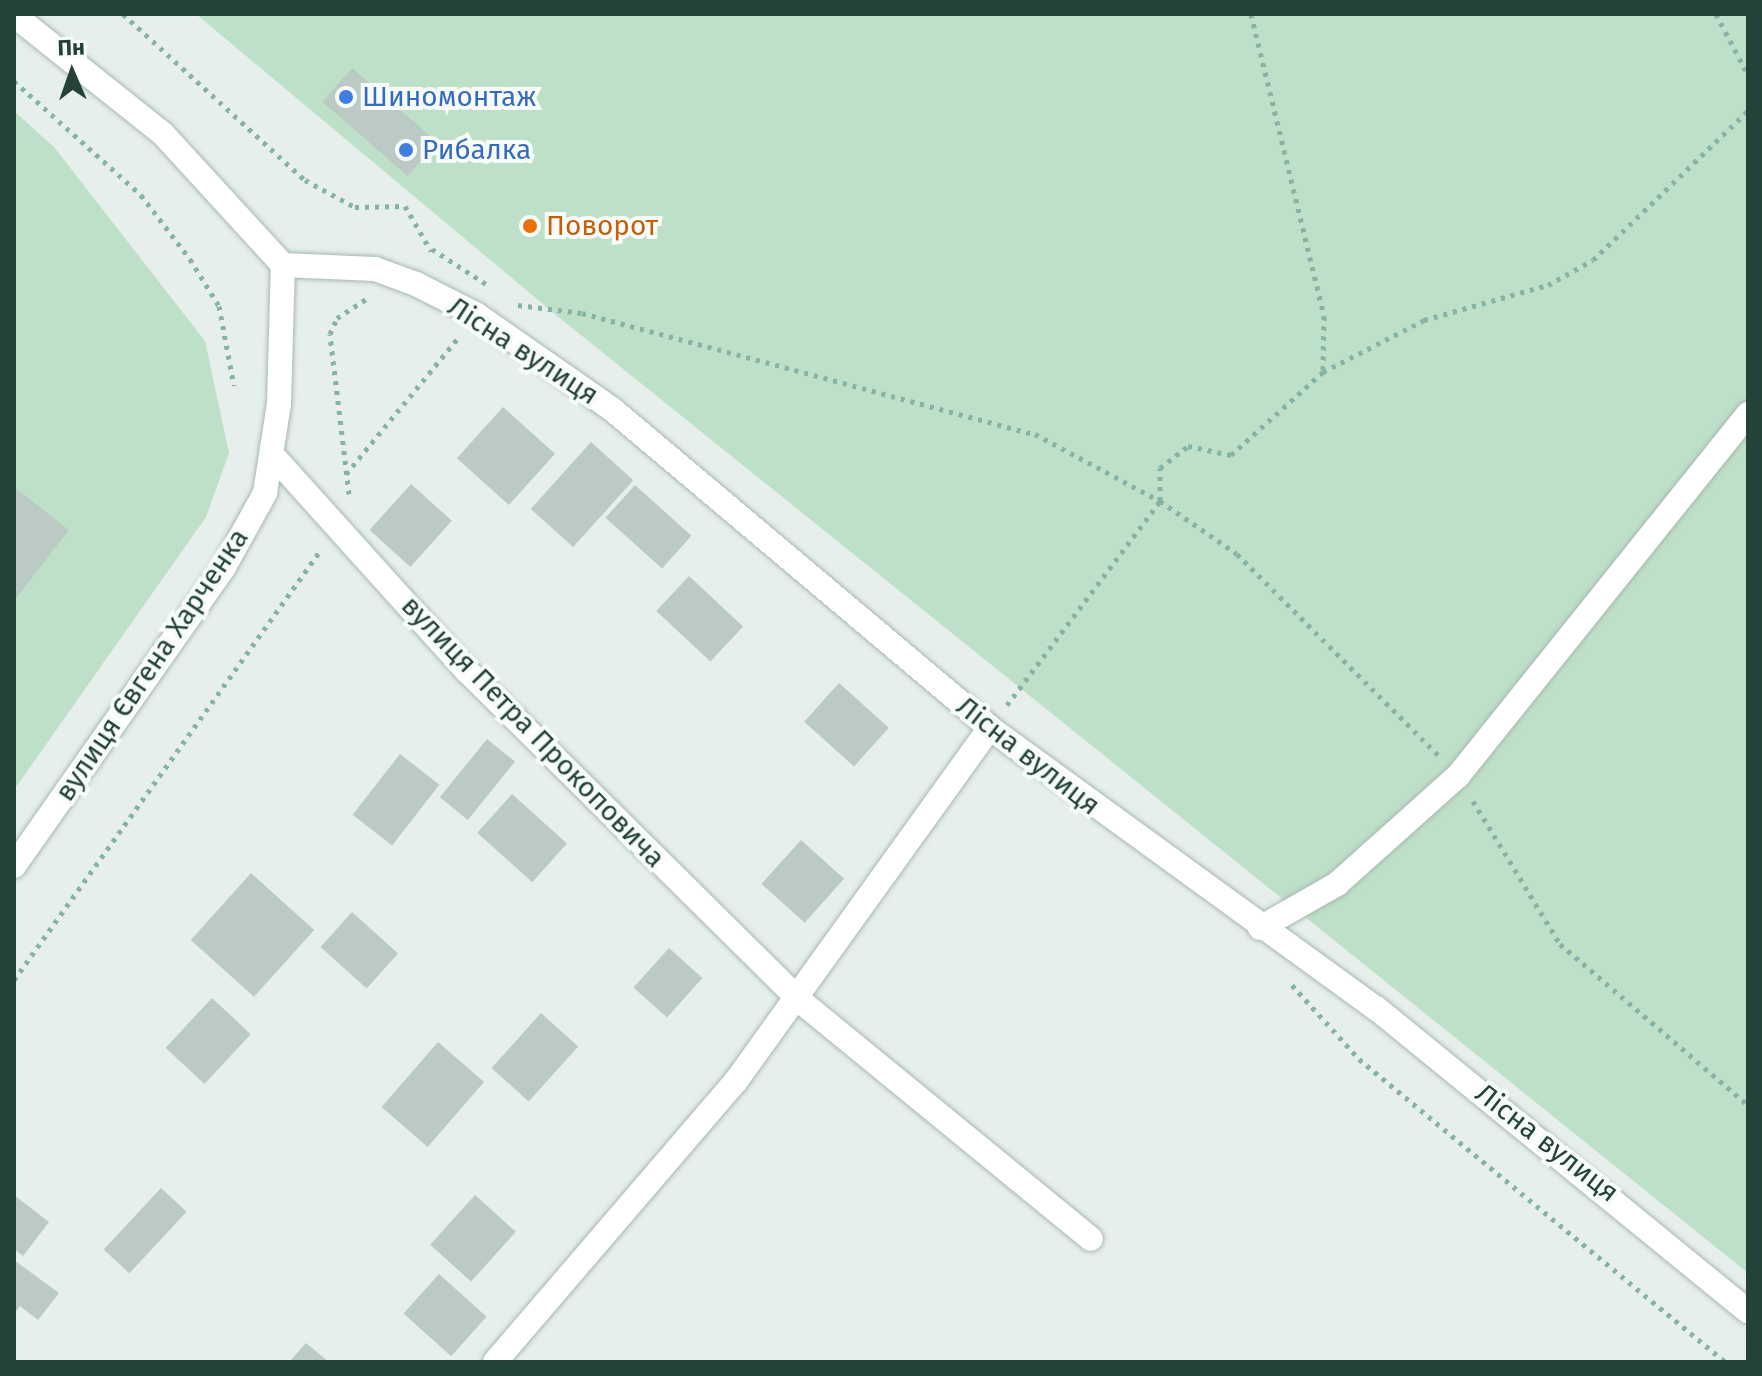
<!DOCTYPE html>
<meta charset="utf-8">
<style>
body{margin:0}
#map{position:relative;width:1762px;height:1376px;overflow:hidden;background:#e6efeb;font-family:"Fira Sans",sans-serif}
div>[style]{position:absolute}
.green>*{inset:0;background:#bfe0c8}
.building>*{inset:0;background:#bbcac4;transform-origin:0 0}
.path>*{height:5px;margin-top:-2.5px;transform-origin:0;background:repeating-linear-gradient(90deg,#86b3a5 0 4px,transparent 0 10px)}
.roads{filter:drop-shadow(0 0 2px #a8b8b2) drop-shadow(0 0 2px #a8b8b2)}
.street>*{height:24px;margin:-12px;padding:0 12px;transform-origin:12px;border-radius:12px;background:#fff}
.secondary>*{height:24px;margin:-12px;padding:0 12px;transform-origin:12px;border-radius:12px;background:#fff}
.dots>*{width:22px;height:22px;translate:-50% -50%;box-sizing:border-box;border:4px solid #f7fbf9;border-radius:50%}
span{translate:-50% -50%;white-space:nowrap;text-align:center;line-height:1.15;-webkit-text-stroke:8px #f7fbf9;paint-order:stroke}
.shop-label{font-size:28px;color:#366cbe}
.left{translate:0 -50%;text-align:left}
.food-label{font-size:28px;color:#c56008}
.street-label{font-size:28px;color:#24423a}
.frame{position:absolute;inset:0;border:16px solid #24423a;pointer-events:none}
.north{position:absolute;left:32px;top:32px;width:80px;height:80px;-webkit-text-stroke:6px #f7fbf9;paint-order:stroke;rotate:358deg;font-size:22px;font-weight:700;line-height:32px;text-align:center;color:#24423a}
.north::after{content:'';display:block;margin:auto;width:28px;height:36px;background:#24423a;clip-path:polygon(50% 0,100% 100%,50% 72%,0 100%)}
</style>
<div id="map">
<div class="green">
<div style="clip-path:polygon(196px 14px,1748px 14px,1748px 1273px,556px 315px)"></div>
<div style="clip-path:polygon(14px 111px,54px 147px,205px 341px,229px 453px,206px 517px,14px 790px)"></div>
</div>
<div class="building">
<div style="left:352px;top:68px;width:113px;height:45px;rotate:41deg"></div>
<div style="left:503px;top:407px;width:70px;height:69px;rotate:42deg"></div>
<div style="left:591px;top:442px;width:57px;height:90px;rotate:42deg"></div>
<div style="left:411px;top:484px;width:55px;height:62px;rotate:42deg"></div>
<div style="left:635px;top:485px;width:76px;height:44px;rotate:42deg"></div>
<div style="clip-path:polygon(14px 487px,69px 530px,14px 601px)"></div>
<div style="left:689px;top:576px;width:74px;height:48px;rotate:43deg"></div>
<div style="left:839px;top:683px;width:67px;height:52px;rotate:42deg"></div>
<div style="left:487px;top:739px;width:36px;height:75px;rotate:39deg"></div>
<div style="left:400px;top:754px;width:50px;height:77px;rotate:38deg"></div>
<div style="left:512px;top:794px;width:74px;height:52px;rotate:42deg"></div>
<div style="left:801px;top:840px;width:58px;height:59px;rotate:42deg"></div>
<div style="left:251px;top:873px;width:85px;height:90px;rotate:42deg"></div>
<div style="left:352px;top:912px;width:62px;height:47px;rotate:42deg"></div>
<div style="left:669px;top:948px;width:45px;height:53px;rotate:42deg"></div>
<div style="left:212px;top:998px;width:53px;height:68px;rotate:43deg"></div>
<div style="left:541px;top:1013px;width:50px;height:74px;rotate:42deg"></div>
<div style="left:438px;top:1042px;width:61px;height:86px;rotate:41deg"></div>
<div style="left:161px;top:1188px;width:35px;height:84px;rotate:43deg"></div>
<div style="clip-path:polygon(14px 1195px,49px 1222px,23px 1256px,14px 1249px)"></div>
<div style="left:475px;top:1195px;width:55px;height:67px;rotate:42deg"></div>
<div style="clip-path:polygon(14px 1260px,59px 1293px,38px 1320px,20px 1306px,14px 1314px)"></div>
<div style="left:439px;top:1274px;width:64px;height:53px;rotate:42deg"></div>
<div style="clip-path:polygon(306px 1343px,329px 1362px,289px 1362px)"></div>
</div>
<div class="path">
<div style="left:123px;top:14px;width:246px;rotate:42.4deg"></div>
<div style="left:305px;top:180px;width:57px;rotate:28.4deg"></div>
<div style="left:355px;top:207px;width:50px;rotate:-1.1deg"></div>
<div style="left:405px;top:206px;width:52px;rotate:60deg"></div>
<div style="left:1251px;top:14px;width:311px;rotate:76.4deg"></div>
<div style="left:1324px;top:316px;width:56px;rotate:91deg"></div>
<div style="left:1716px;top:14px;width:69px;rotate:62.3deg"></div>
<div style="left:14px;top:81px;width:171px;rotate:41.9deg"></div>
<div style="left:141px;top:195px;width:81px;rotate:52.6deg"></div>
<div style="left:190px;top:259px;width:55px;rotate:58.3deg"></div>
<div style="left:219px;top:306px;width:81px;rotate:79.4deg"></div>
<div style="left:432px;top:249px;width:64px;rotate:32.9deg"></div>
<div style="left:518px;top:305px;width:64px;rotate:7.1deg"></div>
<div style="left:582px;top:313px;width:469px;rotate:15deg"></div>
<div style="left:1035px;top:434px;width:142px;rotate:28.2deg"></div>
<div style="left:1160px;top:501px;width:93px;rotate:34.5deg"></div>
<div style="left:1237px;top:554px;width:284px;rotate:45deg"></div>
<div style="left:346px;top:474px;width:178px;rotate:-50.5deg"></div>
<div style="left:349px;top:494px;width:161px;rotate:-96.8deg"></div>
<div style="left:330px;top:334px;width:17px;rotate:-66deg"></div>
<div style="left:337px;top:318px;width:35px;rotate:-33deg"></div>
<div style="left:1007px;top:705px;width:255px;rotate:-53.1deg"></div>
<div style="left:1160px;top:501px;width:33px;rotate:-90deg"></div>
<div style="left:1160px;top:468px;width:36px;rotate:-38deg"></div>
<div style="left:1188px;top:446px;width:44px;rotate:11.8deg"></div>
<div style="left:1231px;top:455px;width:124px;rotate:-42.1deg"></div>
<div style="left:1323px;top:372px;width:114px;rotate:-27.2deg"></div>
<div style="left:1424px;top:320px;width:129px;rotate:-15.8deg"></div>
<div style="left:1548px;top:285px;width:51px;rotate:-29.1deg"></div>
<div style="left:1593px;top:260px;width:215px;rotate:-43.9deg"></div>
<div style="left:1473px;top:801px;width:167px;rotate:58.7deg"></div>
<div style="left:1560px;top:944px;width:248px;rotate:40.6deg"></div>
<div style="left:14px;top:980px;width:527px;rotate:-54.5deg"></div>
<div style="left:1292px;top:985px;width:100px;rotate:47.8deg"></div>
<div style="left:1359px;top:1059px;width:475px;rotate:39.6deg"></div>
</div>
<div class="roads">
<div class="street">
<div style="left:275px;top:458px;width:287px;rotate:48deg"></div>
<div style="left:467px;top:671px;width:467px;rotate:44.7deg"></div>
<div style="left:799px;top:1000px;width:377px;rotate:39.3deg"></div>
<div style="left:1260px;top:928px;width:89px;rotate:-29.7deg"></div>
<div style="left:1337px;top:884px;width:162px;rotate:-41.8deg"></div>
<div style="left:1458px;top:776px;width:464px;rotate:-51.3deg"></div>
<div style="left:495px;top:1362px;width:370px;rotate:-49.4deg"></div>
<div style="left:736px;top:1081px;width:435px;rotate:-54.3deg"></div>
</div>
<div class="secondary">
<div style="left:14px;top:15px;width:191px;rotate:38.6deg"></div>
<div style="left:163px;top:134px;width:178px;rotate:47.5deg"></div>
<div style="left:283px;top:265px;width:92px;rotate:2.5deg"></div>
<div style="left:375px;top:269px;width:44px;rotate:20.1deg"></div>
<div style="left:416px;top:284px;width:68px;rotate:26.9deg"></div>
<div style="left:477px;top:315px;width:166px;rotate:34.9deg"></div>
<div style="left:613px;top:410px;width:493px;rotate:40.1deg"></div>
<div style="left:990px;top:728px;width:477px;rotate:36deg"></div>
<div style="left:1376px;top:1008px;width:480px;rotate:39.2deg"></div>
<div style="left:14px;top:866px;width:365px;rotate:-54.9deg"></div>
<div style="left:224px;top:567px;width:85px;rotate:-61deg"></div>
<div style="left:265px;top:493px;width:90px;rotate:-81.1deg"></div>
<div style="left:279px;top:404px;width:139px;rotate:-88.4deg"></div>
</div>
</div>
<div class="dots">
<div style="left:346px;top:97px;background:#3f7fe0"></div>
<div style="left:406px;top:150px;background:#3f7fe0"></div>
<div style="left:530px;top:226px;background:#e8710a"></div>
</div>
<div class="shop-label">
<span class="left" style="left:362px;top:97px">Шиномонтаж</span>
<span class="left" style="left:422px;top:150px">Рибалка</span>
</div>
<div class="food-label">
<span class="left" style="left:546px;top:226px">Поворот</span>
</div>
<div class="street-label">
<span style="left:523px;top:351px;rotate:33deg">Лісна вулиця</span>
<span style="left:152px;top:665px;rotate:-56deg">вулиця Євгена Харченка</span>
<span style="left:533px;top:732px;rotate:46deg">вулиця Петра Прокоповича</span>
<span style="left:1028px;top:756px;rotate:38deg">Лісна вулиця</span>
<span style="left:1547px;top:1143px;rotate:38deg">Лісна вулиця</span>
</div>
<div class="frame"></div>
<div class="north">Пн</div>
</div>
